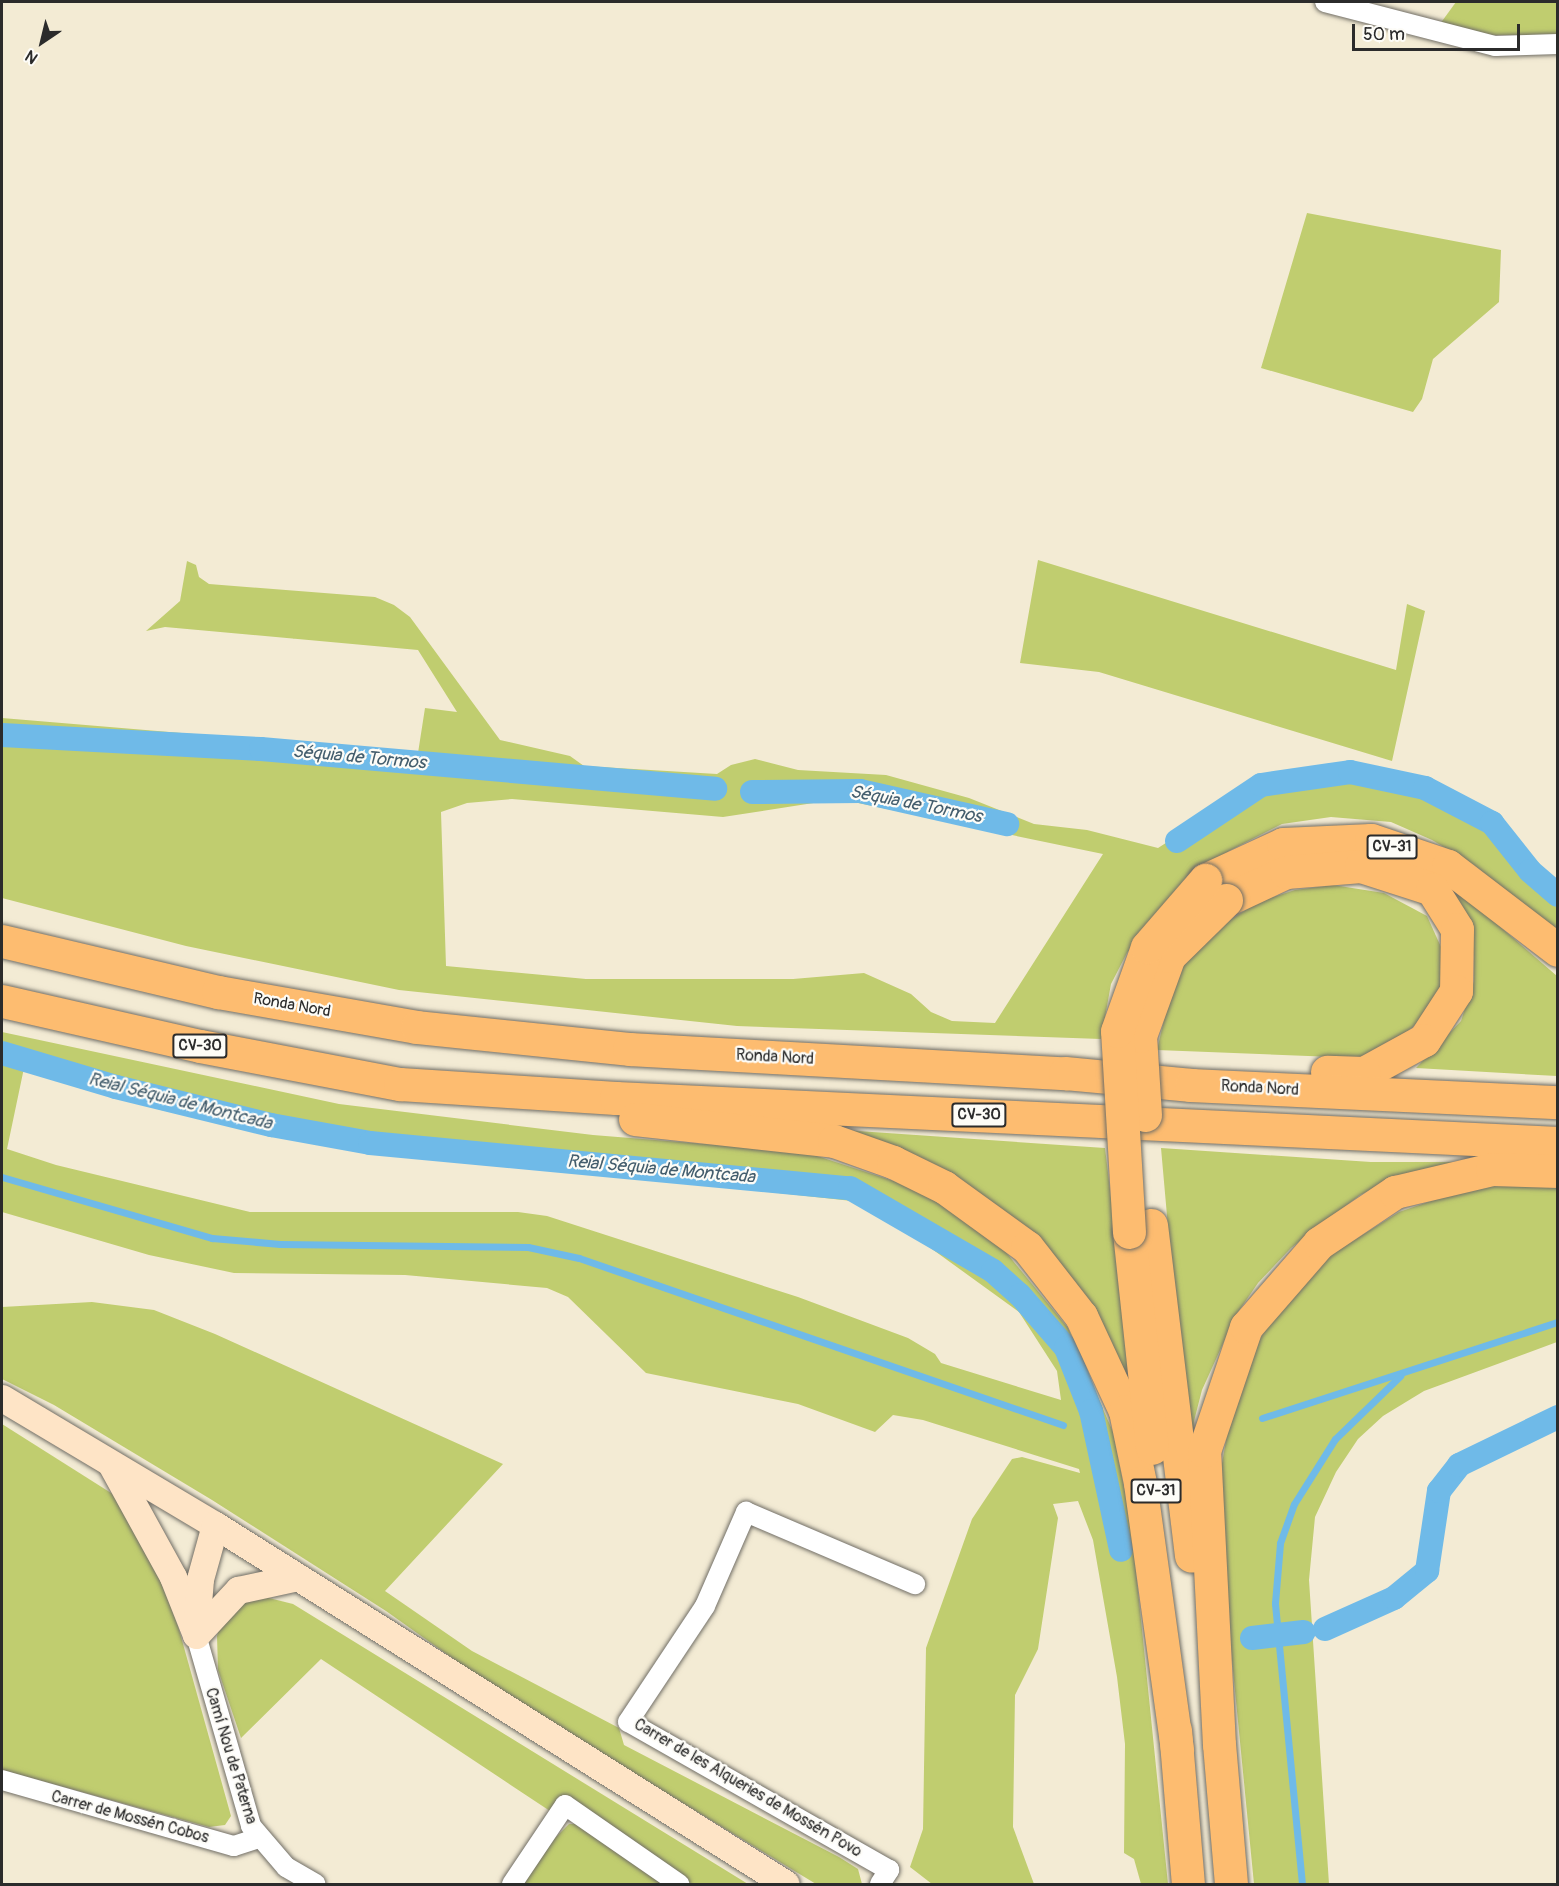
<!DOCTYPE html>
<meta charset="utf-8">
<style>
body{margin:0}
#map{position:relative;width:1559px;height:1886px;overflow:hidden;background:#f3ebd4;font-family:Pangolin,sans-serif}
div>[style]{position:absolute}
.green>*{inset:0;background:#c0cd6f}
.stream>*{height:7px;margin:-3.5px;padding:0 3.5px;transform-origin:3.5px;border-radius:3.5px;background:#6fbae8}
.canal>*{height:24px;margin:-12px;padding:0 12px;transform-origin:12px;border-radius:12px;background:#6fbae8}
.roads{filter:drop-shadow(0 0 2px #716e66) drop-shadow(0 0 2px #716e66)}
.street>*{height:20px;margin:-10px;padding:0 10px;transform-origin:10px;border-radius:10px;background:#fff}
.secondary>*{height:27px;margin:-13.5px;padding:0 13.5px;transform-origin:13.5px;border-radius:13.5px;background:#fee4c6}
.highway>*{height:33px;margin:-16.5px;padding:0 16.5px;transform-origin:16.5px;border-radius:16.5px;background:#fdbc70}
.bridges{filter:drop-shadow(0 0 2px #716e66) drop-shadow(0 0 2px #716e66)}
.highway-bridge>*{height:33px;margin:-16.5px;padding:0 16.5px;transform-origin:16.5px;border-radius:16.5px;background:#fdbc70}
span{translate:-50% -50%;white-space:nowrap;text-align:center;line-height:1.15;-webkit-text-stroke:4.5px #fdfcf7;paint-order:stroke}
.shield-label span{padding:2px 4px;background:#fdfcf7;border:2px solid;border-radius:4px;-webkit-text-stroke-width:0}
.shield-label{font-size:15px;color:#2b2b2b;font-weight:700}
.street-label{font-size:16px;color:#2b2b2b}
.water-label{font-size:18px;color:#435d6d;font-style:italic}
.frame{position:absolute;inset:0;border:3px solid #2b2b2b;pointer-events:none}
.north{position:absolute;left:12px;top:12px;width:60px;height:60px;-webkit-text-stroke:4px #fdfcf7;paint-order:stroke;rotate:215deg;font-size:16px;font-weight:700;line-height:24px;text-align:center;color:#2b2b2b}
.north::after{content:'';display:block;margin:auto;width:21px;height:27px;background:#2b2b2b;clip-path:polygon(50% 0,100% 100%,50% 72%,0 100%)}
.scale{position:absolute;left:1352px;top:24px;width:168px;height:27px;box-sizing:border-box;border:3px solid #2b2b2b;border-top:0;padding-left:8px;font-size:18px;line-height:21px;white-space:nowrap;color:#2b2b2b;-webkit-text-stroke:4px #fdfcf7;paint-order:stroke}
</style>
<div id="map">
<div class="green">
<div style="clip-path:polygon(1456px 2px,1557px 2px,1557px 35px,1491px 35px,1440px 24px)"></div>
<div style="clip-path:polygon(1307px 213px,1501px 250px,1499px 302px,1433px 359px,1422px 399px,1413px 412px,1261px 368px)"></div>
<div style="clip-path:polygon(1038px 560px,1396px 670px,1407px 604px,1425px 611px,1392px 761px,1099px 672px,1020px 663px)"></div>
<div style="clip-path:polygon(evenodd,187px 561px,196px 565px,199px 577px,209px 584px,375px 597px,394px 605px,410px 617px,500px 740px,570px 756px,584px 766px,717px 774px,731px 765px,755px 759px,798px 770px,886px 775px,969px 798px,1034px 824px,1087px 830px,1158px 848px,1260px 783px,1350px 769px,1416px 784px,1461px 797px,1497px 818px,1523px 850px,1557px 881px,1557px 933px,1474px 865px,1432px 840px,1391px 822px,1331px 817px,1282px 824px,1229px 851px,1160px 913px,1127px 953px,1111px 984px,1101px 1039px,737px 1026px,399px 990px,186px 946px,2px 898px,2px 718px,418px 753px,425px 708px,457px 712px,418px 650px,165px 627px,146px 631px,180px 601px,187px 561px,512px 799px,723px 817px,839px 799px,1103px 854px,995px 1023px,952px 1021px,931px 1012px,911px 994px,864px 973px,793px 979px,586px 979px,446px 966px,441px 812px,467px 803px,512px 799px)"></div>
<div style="clip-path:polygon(1333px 885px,1384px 893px,1427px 916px,1441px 947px,1442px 987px,1425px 1016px,1408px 1031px,1359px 1058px,1157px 1050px,1175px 973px,1210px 933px,1258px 902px,1295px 890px)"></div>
<div style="clip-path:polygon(1446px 887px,1475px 905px,1557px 976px,1557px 1076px,1416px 1068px,1461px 1021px,1474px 981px,1474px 957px,1467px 926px)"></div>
<div style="clip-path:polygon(evenodd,2px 1032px,339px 1104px,593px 1135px,805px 1152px,915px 1188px,961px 1215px,1005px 1251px,1068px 1328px,1113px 1432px,1131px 1522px,1168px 1884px,1141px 1884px,1134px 1859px,1124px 1853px,1125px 1744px,1117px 1677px,1093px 1540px,1078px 1501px,1053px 1504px,1058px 1518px,1038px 1649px,1015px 1695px,1013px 1827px,1034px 1884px,932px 1884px,910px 1867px,923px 1829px,926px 1648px,972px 1519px,1012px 1459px,1022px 1457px,1080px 1473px,1079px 1469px,923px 1420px,893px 1415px,875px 1432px,798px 1404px,646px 1373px,568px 1297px,547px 1288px,405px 1275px,234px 1273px,149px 1255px,2px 1212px,2px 1032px,24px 1068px,161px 1110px,323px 1144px,852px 1201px,914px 1236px,1019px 1312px,1057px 1371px,1061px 1400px,941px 1363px,935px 1354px,908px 1338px,798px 1297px,547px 1216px,518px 1212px,250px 1212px,56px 1165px,7px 1149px,24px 1068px)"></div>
<div style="clip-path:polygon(814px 1128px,1105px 1148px,1139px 1430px,1062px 1266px)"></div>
<div style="clip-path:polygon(1161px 1148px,1371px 1162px,1455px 1162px,1408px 1173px,1360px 1195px,1291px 1248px,1258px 1283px,1236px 1315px,1202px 1390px,1194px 1421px,1190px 1475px)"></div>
<div style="clip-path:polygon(1557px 1179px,1557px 1342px,1424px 1391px,1383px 1416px,1358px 1439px,1336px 1472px,1315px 1517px,1309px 1580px,1329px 1884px,1254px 1884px,1220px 1538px,1220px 1475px,1231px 1412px,1245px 1365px,1278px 1308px,1332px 1254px,1399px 1212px,1469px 1188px)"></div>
<div style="clip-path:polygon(92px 1302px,154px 1310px,215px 1334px,503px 1464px,385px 1591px,472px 1651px,619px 1728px,624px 1745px,839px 1857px,858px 1869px,862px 1884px,816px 1884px,500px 1692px,386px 1611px,212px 1500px,54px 1405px,2px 1379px,2px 1307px)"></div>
<div style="clip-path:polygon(2px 1424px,119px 1498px,136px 1518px,178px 1626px,231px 1816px,225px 1825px,209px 1827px,2px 1770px)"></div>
<div style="clip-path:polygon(261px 1596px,293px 1604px,748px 1884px,692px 1884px,623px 1836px,553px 1813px,321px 1659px,241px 1738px,218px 1670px,217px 1636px,221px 1623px,238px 1604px)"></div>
<div style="clip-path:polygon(569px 1824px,579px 1824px,668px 1884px,522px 1884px,553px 1840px)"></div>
</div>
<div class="stream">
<div style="left:2px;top:1177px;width:219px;rotate:16.2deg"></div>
<div style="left:212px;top:1238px;width:68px;rotate:5deg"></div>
<div style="left:280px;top:1244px;width:248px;rotate:0.7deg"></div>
<div style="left:528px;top:1247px;width:52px;rotate:12.2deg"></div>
<div style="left:579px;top:1258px;width:512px;rotate:19.04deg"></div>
<div style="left:1262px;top:1418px;width:311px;rotate:-18deg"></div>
<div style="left:1302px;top:1884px;width:282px;rotate:-95.5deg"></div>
<div style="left:1275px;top:1603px;width:60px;rotate:-85.2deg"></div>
<div style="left:1280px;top:1543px;width:41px;rotate:-70.3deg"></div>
<div style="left:1294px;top:1504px;width:77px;rotate:-57.8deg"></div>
<div style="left:1335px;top:1439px;width:91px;rotate:-44.1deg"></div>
</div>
<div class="canal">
<div style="left:2px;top:735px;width:259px;rotate:3.1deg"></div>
<div style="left:261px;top:749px;width:456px;rotate:5deg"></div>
<div style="left:752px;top:792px;width:108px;rotate:-0.5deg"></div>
<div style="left:860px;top:791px;width:151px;rotate:12.7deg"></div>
<div style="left:1177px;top:841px;width:101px;rotate:-33.7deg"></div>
<div style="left:1261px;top:785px;width:90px;rotate:-8.3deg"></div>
<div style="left:1350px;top:772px;width:77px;rotate:12deg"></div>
<div style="left:1425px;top:788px;width:76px;rotate:27.6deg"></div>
<div style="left:1492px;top:823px;width:61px;rotate:51.6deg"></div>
<div style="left:1530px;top:871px;width:37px;rotate:41deg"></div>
<div style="left:2px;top:1053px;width:119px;rotate:16.6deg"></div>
<div style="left:116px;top:1087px;width:160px;rotate:13.8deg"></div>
<div style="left:271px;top:1125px;width:101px;rotate:10.3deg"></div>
<div style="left:370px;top:1143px;width:482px;rotate:5.4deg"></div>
<div style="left:850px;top:1188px;width:165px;rotate:30.1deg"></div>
<div style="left:993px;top:1271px;width:36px;rotate:42deg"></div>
<div style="left:1020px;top:1295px;width:70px;rotate:49deg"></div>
<div style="left:1066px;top:1348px;width:68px;rotate:68.4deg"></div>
<div style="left:1091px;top:1411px;width:142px;rotate:77.8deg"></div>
<div style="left:1325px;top:1629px;width:76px;rotate:-24.2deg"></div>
<div style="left:1394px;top:1598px;width:43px;rotate:-39.3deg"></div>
<div style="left:1427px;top:1571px;width:81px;rotate:-81.5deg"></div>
<div style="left:1439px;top:1491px;width:33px;rotate:-52deg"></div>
<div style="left:1459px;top:1465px;width:110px;rotate:-25.9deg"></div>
<div style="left:1252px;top:1638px;width:52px;rotate:-6.6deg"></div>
</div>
<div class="roads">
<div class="street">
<div style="left:1325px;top:2px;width:176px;rotate:14.5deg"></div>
<div style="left:1495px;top:46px;width:63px;rotate:-1.8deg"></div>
<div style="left:196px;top:1635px;width:199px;rotate:73.9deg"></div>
<div style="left:251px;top:1826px;width:54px;rotate:49.5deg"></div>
<div style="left:286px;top:1867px;width:34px;rotate:30deg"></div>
<div style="left:2px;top:1780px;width:241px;rotate:15.9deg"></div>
<div style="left:234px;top:1846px;width:26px;rotate:-18deg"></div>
<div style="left:512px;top:1884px;width:95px;rotate:-56.1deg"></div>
<div style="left:565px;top:1805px;width:139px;rotate:34.7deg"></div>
<div style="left:880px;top:1884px;width:17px;rotate:-57deg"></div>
<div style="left:889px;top:1870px;width:300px;rotate:-150.4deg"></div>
<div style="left:628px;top:1722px;width:139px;rotate:-56.4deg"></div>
<div style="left:705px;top:1606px;width:103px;rotate:-66.4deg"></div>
<div style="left:746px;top:1512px;width:184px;rotate:23.1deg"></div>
</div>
<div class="secondary">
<div style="left:2px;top:1398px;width:248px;rotate:30.8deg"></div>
<div style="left:215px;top:1525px;width:674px;rotate:32.16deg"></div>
<div style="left:111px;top:1464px;width:129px;rotate:61.2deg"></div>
<div style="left:173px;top:1577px;width:62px;rotate:68.4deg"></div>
<div style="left:196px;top:1627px;width:48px;rotate:-85.2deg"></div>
<div style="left:200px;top:1579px;width:56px;rotate:-74.5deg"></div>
<div style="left:196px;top:1635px;width:62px;rotate:-47deg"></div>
<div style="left:238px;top:1590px;width:61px;rotate:-12.2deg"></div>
</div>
<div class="highway">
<div style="left:1205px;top:880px;width:86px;rotate:-24.8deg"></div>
<div style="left:1283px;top:844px;width:88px;rotate:-2.6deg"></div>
<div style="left:1371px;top:840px;width:81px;rotate:18.7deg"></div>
<div style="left:1448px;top:866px;width:138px;rotate:37.4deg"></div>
<div style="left:1226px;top:900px;width:66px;rotate:-25deg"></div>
<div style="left:1286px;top:872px;width:75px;rotate:-4.6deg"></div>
<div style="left:1361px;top:866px;width:75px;rotate:17.9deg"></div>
<div style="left:1432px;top:889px;width:47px;rotate:58deg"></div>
<div style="left:1457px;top:929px;width:62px;rotate:90.9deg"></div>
<div style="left:1456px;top:991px;width:59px;rotate:123.1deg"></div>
<div style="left:1424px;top:1040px;width:68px;rotate:151.2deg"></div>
<div style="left:1364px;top:1073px;width:37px;rotate:-178deg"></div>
<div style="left:2px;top:941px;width:222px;rotate:13.3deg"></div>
<div style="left:218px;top:992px;width:202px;rotate:10deg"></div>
<div style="left:417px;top:1027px;width:213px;rotate:5.9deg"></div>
<div style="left:629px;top:1049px;width:437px;rotate:3.2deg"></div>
<div style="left:1065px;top:1073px;width:127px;rotate:5.4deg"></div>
<div style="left:1191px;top:1085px;width:367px;rotate:2.7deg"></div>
<div style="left:2px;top:1001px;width:203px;rotate:12.8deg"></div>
<div style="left:200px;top:1046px;width:204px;rotate:10.8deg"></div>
<div style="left:400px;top:1084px;width:216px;rotate:3.7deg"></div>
<div style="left:616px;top:1098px;width:943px;rotate:2.73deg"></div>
<div style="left:635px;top:1119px;width:200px;rotate:6.3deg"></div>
<div style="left:834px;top:1141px;width:63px;rotate:19.6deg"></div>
<div style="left:893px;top:1162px;width:57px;rotate:26.1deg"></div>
<div style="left:944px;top:1187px;width:102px;rotate:35.9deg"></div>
<div style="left:1027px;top:1247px;width:88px;rotate:52deg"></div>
<div style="left:1081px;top:1316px;width:105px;rotate:65.1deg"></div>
<div style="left:1125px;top:1411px;width:74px;rotate:78.2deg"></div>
<div style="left:1140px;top:1483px;width:270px;rotate:82.1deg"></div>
<div style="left:1151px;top:1225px;width:333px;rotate:83.1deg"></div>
<div style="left:1129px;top:1232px;width:217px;rotate:83.9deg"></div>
<div style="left:1175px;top:1730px;width:155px;rotate:85.2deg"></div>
<div style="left:1231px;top:1884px;width:140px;rotate:-94.9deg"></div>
<div style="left:1219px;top:1745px;width:294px;rotate:-92.9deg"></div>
<div style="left:1204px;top:1451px;width:131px;rotate:-71.3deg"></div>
<div style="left:1246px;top:1327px;width:111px;rotate:-49deg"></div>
<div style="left:1319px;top:1243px;width:92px;rotate:-33.9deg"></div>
<div style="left:1395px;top:1192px;width:100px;rotate:-13.3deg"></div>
<div style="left:1492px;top:1169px;width:66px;rotate:1.7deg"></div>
</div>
</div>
<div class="bridges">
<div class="highway-bridge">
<div style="left:1145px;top:1115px;width:79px;rotate:-93.6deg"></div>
<div style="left:1140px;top:1036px;width:85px;rotate:-70.1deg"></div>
<div style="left:1169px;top:956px;width:80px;rotate:-44.5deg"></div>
<div style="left:1129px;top:1232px;width:201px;rotate:-93.4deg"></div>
<div style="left:1117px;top:1031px;width:89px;rotate:-70.3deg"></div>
<div style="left:1147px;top:947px;width:89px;rotate:-49.1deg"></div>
</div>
</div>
<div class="shield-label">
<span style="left:1392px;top:847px">CV-31</span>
<span style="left:200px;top:1046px">CV-30</span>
<span style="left:979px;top:1115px">CV-30</span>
<span style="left:1156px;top:1491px">CV-31</span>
</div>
<div class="street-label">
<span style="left:292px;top:1005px;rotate:10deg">Ronda Nord</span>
<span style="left:775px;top:1057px;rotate:3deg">Ronda Nord</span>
<span style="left:1260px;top:1088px;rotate:3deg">Ronda Nord</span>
<span style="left:231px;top:1756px;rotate:73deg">Camí Nou de Paterna</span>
<span style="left:748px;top:1788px;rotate:30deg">Carrer de les Alqueries de Mossén Povo</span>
<span style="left:130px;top:1817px;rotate:15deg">Carrer de Mossén Cobos</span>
</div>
<div class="water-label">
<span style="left:359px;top:758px;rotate:5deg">Séquia de Tormos</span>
<span style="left:916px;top:805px;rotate:11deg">Séquia de Tormos</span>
<span style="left:180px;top:1102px;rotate:14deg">Reial Séquia de Montcada</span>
<span style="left:661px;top:1170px;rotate:5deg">Reial Séquia de Montcada</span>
</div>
<div class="frame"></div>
<div class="north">N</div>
<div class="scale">50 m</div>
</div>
